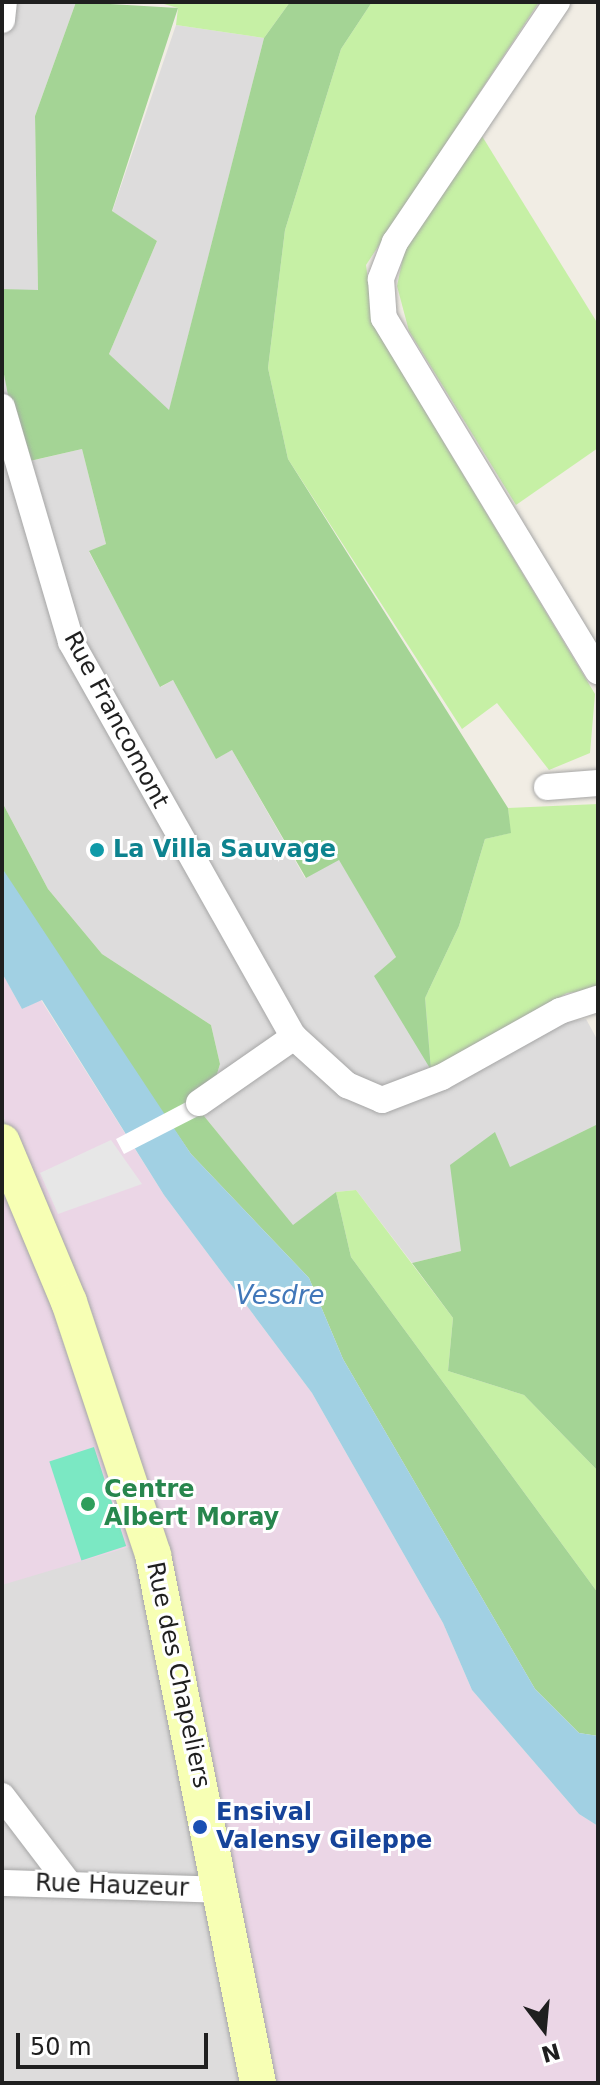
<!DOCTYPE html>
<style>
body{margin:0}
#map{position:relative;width:600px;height:2085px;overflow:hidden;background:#f1ede4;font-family:"DejaVu Sans",sans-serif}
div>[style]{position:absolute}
.residential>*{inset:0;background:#dddcdc}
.industrial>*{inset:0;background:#ebd6e6}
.grass>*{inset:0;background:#c6f0a5}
.forest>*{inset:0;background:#a4d495}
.pitch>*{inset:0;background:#7be8c3;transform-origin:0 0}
.parking>*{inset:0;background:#e7e7e7}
.water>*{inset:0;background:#a1d0e3}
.pier>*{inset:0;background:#fff}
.roads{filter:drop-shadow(0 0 2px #a6a6a6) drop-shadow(0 0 2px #a6a6a6)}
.street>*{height:26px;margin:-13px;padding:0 13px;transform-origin:13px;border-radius:13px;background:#fff}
.secondary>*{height:36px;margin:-18px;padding:0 18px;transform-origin:18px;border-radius:18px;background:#f7ffb4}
.dots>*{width:22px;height:22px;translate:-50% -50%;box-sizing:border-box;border:4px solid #fff;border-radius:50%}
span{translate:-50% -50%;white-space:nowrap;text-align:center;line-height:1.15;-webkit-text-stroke:6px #fff;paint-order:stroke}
.street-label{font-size:24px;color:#1f1f1f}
.culture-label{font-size:24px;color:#0d838f;font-weight:700}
.left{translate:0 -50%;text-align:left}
.leisure-label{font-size:24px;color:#27864d;font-weight:700}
.transit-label{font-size:24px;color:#164399;font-weight:700}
.water-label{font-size:26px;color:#4177b9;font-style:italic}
.frame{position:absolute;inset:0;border:4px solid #1f1f1f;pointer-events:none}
.north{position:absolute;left:504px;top:1989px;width:80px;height:80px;-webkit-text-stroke:6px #fff;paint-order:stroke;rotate:164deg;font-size:22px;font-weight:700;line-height:32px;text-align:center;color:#1f1f1f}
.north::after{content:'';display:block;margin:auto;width:28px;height:36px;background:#1f1f1f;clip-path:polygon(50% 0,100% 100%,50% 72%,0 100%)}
.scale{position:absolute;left:16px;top:2033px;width:192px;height:36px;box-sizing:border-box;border:4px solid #1f1f1f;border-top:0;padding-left:10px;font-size:24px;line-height:28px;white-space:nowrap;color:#1f1f1f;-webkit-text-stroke:6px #fff;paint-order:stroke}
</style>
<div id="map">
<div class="residential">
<div style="clip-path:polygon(2px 2px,76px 2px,35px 116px,38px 291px,2px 289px)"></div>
<div style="clip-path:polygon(176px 25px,264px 38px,169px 411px,109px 354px,157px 241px,112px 212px)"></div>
<div style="clip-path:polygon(2px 364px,22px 463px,82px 449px,106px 544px,89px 552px,161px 687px,173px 680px,216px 758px,232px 750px,305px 878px,339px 859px,396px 957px,375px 976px,543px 1025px,586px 1019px,598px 1041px,598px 1124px,509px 1168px,495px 1133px,461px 1251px,412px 1263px,356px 1190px,336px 1192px,293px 1226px,204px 1116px,220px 1064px,211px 1025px,102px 954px,48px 889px,2px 802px)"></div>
<div style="clip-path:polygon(2px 1112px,158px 1537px,270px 2083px,2px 2083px)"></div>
</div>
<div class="industrial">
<div style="clip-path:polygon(2px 973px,22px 1009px,41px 1000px,164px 1195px,312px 1393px,443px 1623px,472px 1690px,579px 1814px,598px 1826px,598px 2083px,272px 2083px,251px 1973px,50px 1235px,2px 1112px)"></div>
<div style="clip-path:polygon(2px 1168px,62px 1311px,136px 1545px,2px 1585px)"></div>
</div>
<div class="grass">
<div style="clip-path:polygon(157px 2px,290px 2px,264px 38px,176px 25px,178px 8px)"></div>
<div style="clip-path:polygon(372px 2px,539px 2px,366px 265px,375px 328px,595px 694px,590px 753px,549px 770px,497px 703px,462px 729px,288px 459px,268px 368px,285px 230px,341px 49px)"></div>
<div style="clip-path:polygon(482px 136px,598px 324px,598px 448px,516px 505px,409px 331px,397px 286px,405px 248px)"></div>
<div style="clip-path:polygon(598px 804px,598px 989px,567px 993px,431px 1070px,425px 998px,459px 926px,485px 839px,510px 833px,508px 808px)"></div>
<div style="clip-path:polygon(356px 1190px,453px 1318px,448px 1371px,524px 1395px,598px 1471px,598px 1593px,351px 1257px,336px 1192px)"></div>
</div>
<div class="forest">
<div style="clip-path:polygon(76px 2px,178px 8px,112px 211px,157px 241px,109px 354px,169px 410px,264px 38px,290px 2px,372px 2px,341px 49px,285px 230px,268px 368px,288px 459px,508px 808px,511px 833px,485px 839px,459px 926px,425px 998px,431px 1070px,374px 976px,396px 957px,339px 860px,306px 878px,232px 750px,216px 759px,173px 680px,160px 687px,89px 551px,106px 544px,82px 449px,21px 463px,2px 364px,2px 289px,38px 290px,35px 116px)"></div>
<div style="clip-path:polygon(2px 802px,48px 889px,102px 954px,211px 1025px,220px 1064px,204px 1116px,293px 1225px,336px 1192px,351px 1257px,598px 1593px,598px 1736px,579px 1733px,535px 1689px,343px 1359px,309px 1278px,191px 1154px,25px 912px,2px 868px)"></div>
<div style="clip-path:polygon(598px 1124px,598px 1471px,524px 1395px,448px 1371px,453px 1318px,412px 1263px,461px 1251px,450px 1165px,495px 1132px,510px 1167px)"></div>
</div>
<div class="pitch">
<div style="left:94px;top:1447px;width:104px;height:47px;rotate:72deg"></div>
</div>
<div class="parking">
<div style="clip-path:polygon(111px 1140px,142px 1184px,58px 1214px,40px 1173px)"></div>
</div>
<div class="water">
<div style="clip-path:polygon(2px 868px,191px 1154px,309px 1278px,343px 1359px,535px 1689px,579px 1733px,598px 1736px,598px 1826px,579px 1814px,472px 1690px,443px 1623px,312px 1393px,164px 1195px,42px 1000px,22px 1009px,2px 973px)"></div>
</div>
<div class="pier">
<div style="clip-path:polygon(192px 1099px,210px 1110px,124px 1154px,116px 1139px)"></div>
</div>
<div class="roads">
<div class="street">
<div style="left:557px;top:2px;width:290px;rotate:124deg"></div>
<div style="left:395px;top:242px;width:40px;rotate:111deg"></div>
<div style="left:381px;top:279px;width:39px;rotate:86deg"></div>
<div style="left:384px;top:318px;width:413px;rotate:58.8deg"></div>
<div style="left:2px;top:20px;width:18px;rotate:-84deg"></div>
<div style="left:2px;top:407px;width:245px;rotate:73.6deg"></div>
<div style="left:71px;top:642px;width:454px;rotate:60.6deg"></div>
<div style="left:294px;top:1037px;width:72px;rotate:42.2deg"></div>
<div style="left:347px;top:1085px;width:38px;rotate:23deg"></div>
<div style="left:382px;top:1100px;width:64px;rotate:-21deg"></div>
<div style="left:442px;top:1077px;width:135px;rotate:-29.2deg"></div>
<div style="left:560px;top:1011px;width:40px;rotate:-18deg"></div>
<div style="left:547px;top:787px;width:51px;rotate:-4.5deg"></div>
<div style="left:199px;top:1103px;width:116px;rotate:-34.8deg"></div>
<div style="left:2px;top:1796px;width:111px;rotate:52.7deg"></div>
<div style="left:2px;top:1883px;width:220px;rotate:1.8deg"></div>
</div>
<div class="secondary">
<div style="left:2px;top:1142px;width:173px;rotate:67.3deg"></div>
<div style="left:69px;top:1302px;width:267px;rotate:71.6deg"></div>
<div style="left:153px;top:1555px;width:538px;rotate:78.75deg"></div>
</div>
</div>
<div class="dots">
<div style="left:97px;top:850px;background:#0f9aa8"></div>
<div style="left:88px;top:1504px;background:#2e9e5b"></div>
<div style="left:200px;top:1827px;background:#1a4fb4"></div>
</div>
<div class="street-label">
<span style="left:116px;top:720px;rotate:62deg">Rue Francomont</span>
<span style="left:178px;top:1675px;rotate:78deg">Rue des Chapeliers</span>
<span style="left:112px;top:1886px;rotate:2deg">Rue Hauzeur</span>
</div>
<div class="culture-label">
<span class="left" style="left:113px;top:850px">La Villa Sauvage</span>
</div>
<div class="leisure-label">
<span class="left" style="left:104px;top:1504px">Centre<br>Albert Moray</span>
</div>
<div class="transit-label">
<span class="left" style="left:216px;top:1827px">Ensival<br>Valensy Gileppe</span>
</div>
<div class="water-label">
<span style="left:280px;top:1296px">Vesdre</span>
</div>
<div class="frame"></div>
<div class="north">N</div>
<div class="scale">50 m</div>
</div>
